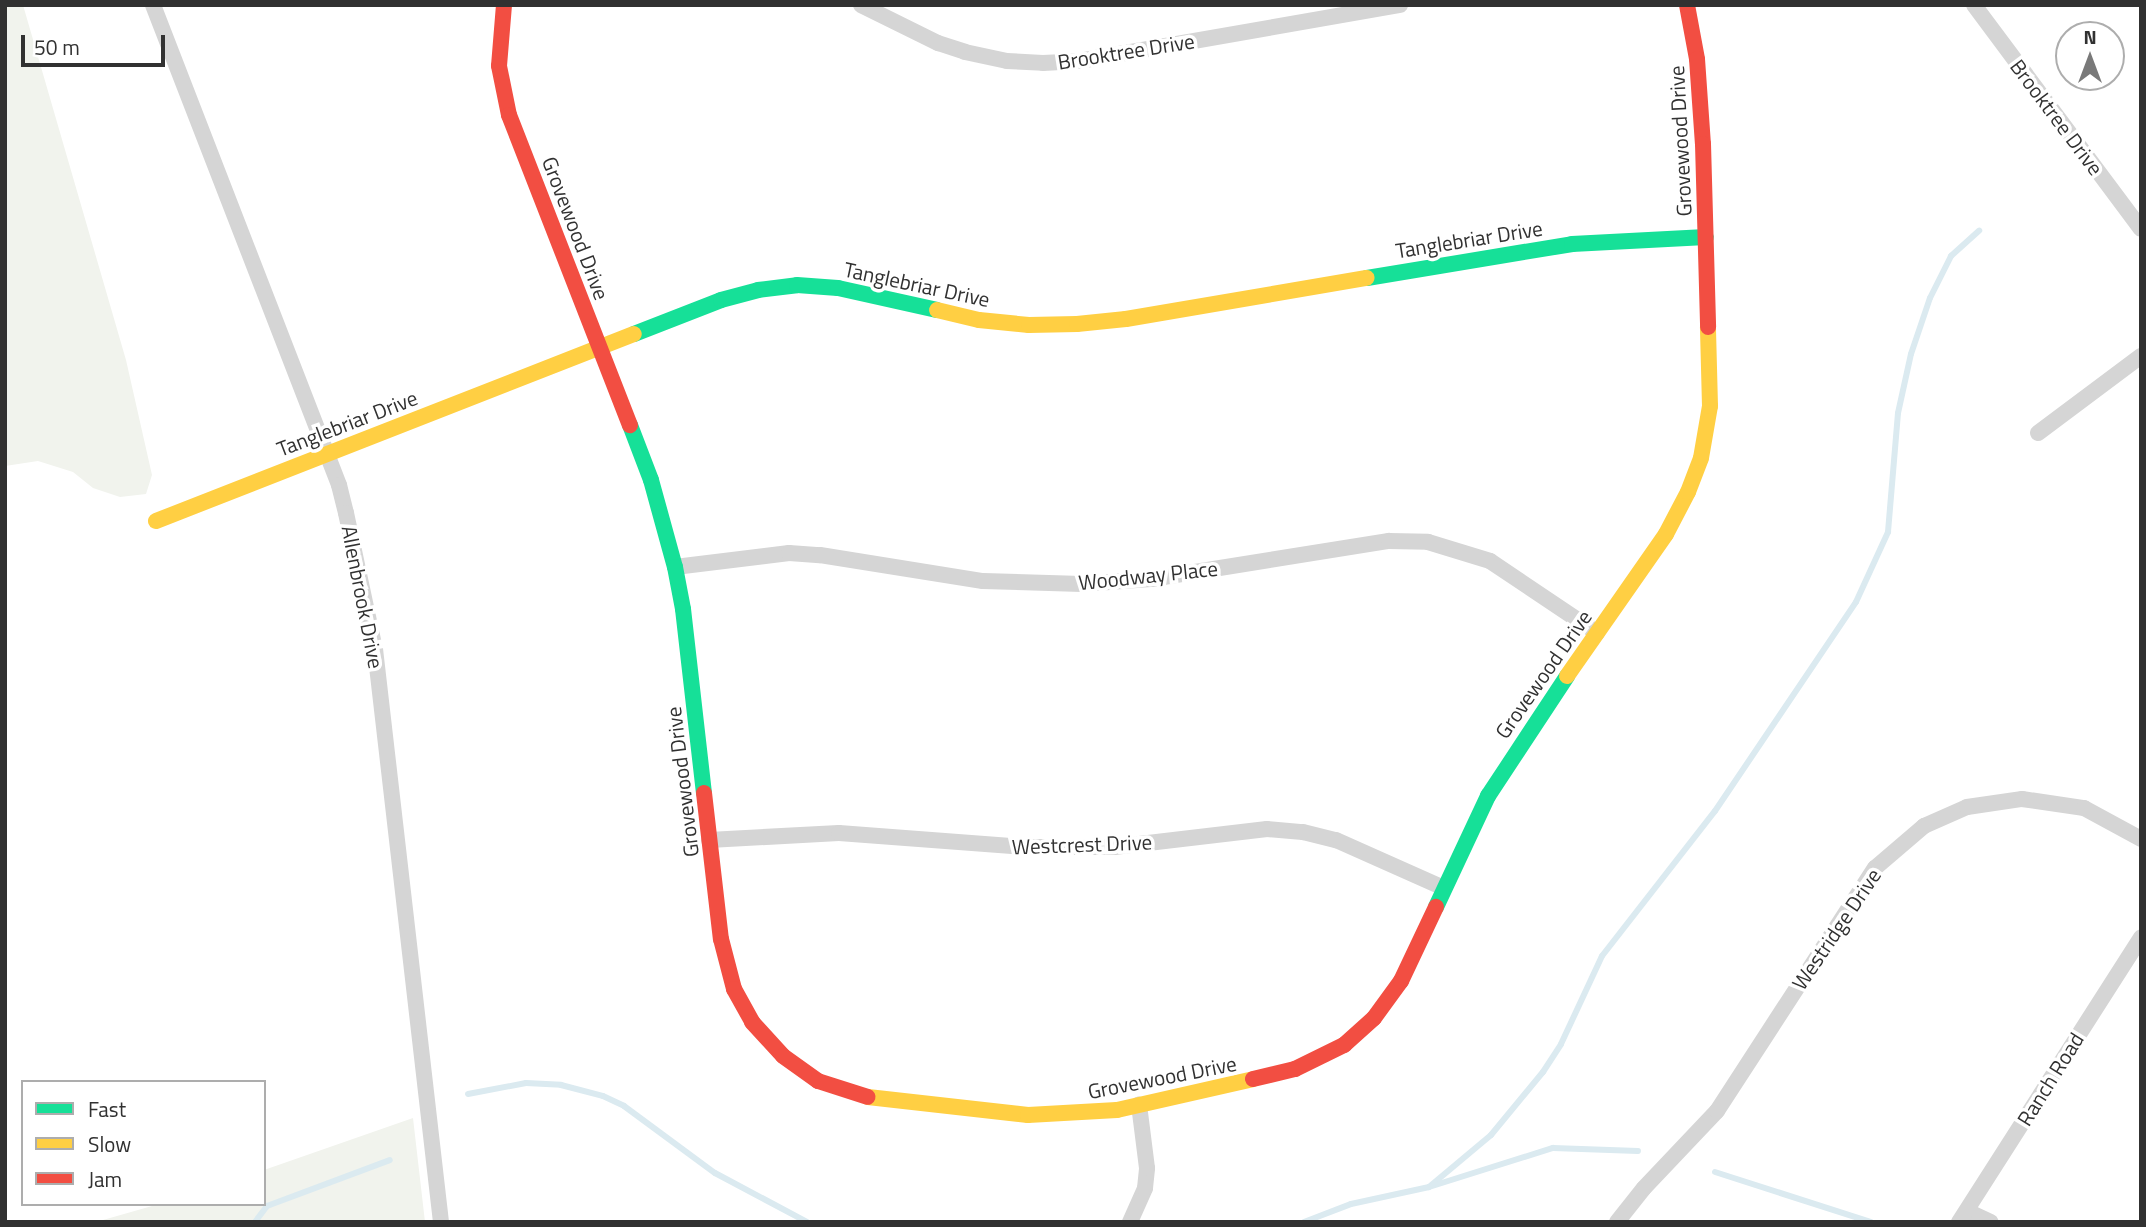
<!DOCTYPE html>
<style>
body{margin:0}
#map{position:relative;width:2146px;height:1227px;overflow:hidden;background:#fff;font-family:"Titillium Web",sans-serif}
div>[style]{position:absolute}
.green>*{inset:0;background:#f1f3ed}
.stream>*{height:6px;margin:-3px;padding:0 3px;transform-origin:3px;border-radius:3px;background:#dbeaf0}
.street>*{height:16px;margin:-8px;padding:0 8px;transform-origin:8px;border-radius:8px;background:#d5d5d5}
.fast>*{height:16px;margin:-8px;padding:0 8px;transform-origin:8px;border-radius:8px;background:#16e098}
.slow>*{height:16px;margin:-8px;padding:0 8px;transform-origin:8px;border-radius:8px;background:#ffcf43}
.jam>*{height:16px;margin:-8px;padding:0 8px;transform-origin:8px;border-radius:8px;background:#f24e42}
span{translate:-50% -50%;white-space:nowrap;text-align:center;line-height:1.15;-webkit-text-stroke:7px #fff;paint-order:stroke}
.street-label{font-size:21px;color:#313131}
.frame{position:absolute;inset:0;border:7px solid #313131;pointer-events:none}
.legend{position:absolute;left:21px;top:1080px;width:245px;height:126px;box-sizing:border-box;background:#fff;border:2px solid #adadad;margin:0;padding:9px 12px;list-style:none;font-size:21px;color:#313131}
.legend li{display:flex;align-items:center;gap:14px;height:35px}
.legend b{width:35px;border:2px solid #adadad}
.north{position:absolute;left:2055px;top:21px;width:70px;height:70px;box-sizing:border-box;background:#fff;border:2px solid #adadad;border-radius:50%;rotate:0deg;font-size:19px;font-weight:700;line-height:28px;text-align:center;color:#313131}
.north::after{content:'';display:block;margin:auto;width:24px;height:32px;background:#797979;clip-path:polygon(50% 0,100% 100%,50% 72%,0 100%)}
.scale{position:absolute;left:21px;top:35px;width:144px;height:32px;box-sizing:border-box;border:4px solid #313131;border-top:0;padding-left:9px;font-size:21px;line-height:24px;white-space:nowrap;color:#313131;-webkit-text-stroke:5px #fff;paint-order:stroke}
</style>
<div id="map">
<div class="green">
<div style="clip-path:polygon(5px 5px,23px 5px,126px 360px,152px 475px,146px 494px,120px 497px,93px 488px,73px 472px,38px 461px,5px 466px)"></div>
<div style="clip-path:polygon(413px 1118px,425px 1222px,96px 1222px,159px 1204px,264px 1204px,264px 1170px)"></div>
</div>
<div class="stream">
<div style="left:468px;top:1094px;width:59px;rotate:-10.7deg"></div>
<div style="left:526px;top:1083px;width:35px;rotate:3deg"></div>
<div style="left:561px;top:1085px;width:43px;rotate:14.7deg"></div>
<div style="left:603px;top:1096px;width:23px;rotate:25deg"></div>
<div style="left:624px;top:1106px;width:113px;rotate:36.4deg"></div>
<div style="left:715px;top:1173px;width:104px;rotate:28deg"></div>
<div style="left:1715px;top:1172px;width:164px;rotate:17.8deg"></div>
<div style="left:1429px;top:1187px;width:81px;rotate:-40deg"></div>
<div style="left:1491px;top:1135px;width:82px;rotate:-50.5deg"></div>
<div style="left:1543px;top:1072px;width:33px;rotate:-57deg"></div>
<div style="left:1561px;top:1044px;width:97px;rotate:-65deg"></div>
<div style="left:1602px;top:956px;width:184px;rotate:-52.1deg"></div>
<div style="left:1715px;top:811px;width:252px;rotate:-56deg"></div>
<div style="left:1856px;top:602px;width:77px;rotate:-65.4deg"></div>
<div style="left:1888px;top:532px;width:119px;rotate:-85.2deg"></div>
<div style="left:1898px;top:413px;width:60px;rotate:-77.6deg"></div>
<div style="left:1911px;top:354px;width:59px;rotate:-71.3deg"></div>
<div style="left:1930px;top:298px;width:47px;rotate:-63.4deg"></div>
<div style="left:1951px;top:256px;width:38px;rotate:-42deg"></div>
<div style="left:255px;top:1222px;width:20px;rotate:-53deg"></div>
<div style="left:267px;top:1206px;width:131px;rotate:-20.5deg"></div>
<div style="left:1304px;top:1222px;width:50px;rotate:-21deg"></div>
<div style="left:1351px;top:1204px;width:80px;rotate:-12.3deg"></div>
<div style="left:1429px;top:1187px;width:130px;rotate:-17.5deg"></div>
<div style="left:1553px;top:1148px;width:85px;rotate:2deg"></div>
</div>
<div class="street">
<div style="left:153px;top:5px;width:515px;rotate:68.82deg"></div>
<div style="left:339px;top:485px;width:29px;rotate:76deg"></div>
<div style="left:346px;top:513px;width:139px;rotate:78deg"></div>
<div style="left:375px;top:649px;width:577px;rotate:83.43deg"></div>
<div style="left:861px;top:5px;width:86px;rotate:26.3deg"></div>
<div style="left:938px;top:43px;width:28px;rotate:18deg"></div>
<div style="left:965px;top:52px;width:43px;rotate:12.1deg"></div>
<div style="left:1007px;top:61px;width:36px;rotate:3deg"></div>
<div style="left:1043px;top:63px;width:36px;rotate:-3deg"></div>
<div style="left:1079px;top:61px;width:326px;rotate:-9.9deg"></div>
<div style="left:1974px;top:5px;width:279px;rotate:53.3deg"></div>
<div style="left:2038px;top:433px;width:129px;rotate:-36.8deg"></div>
<div style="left:675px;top:567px;width:115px;rotate:-7deg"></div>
<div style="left:789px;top:553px;width:31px;rotate:4deg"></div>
<div style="left:820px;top:555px;width:165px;rotate:9.1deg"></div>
<div style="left:983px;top:581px;width:99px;rotate:1.7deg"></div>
<div style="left:1082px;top:584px;width:69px;rotate:-4.1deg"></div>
<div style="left:1151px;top:579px;width:241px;rotate:-9.1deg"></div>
<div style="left:1389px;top:541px;width:39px;rotate:1deg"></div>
<div style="left:1428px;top:542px;width:65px;rotate:17deg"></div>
<div style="left:1490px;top:561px;width:129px;rotate:33.9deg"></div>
<div style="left:709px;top:840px;width:130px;rotate:-3.1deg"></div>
<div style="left:839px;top:833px;width:189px;rotate:4.3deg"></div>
<div style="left:1027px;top:847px;width:87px"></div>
<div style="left:1114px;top:847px;width:154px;rotate:-6.7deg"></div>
<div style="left:1267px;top:829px;width:36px;rotate:5deg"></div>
<div style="left:1303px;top:832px;width:34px;rotate:14deg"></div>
<div style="left:1336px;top:840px;width:118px;rotate:24deg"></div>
<div style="left:1967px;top:1211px;width:26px;rotate:25deg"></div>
<div style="left:1130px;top:1222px;width:37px;rotate:-66deg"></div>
<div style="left:1145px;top:1188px;width:20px;rotate:-84deg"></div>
<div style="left:1147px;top:1168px;width:64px;rotate:-97.2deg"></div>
<div style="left:1617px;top:1222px;width:43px;rotate:-51.5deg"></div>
<div style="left:1644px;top:1188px;width:106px;rotate:-46.5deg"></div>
<div style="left:1717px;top:1111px;width:290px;rotate:-57deg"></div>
<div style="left:1875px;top:868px;width:65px;rotate:-40.6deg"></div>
<div style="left:1924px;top:826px;width:47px;rotate:-23.8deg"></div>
<div style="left:1967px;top:807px;width:56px;rotate:-8.3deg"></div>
<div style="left:2022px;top:799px;width:63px;rotate:8.3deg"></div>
<div style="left:2084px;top:808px;width:65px;rotate:28.5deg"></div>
<div style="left:1959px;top:1222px;width:338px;rotate:-57.4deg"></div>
</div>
<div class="fast">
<div style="left:1367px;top:278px;width:208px;rotate:-9.4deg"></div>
<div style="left:1572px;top:244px;width:134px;rotate:-3deg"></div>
<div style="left:634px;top:334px;width:93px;rotate:-21.3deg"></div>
<div style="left:721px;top:300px;width:38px;rotate:-15deg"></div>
<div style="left:758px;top:290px;width:39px;rotate:-7deg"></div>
<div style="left:797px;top:285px;width:41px;rotate:4.2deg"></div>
<div style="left:838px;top:288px;width:101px;rotate:12.5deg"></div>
<div style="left:630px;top:425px;width:59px;rotate:69.1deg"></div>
<div style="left:651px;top:480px;width:90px;rotate:74.6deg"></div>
<div style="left:675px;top:567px;width:43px;rotate:79.2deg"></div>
<div style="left:683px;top:609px;width:185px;rotate:83.5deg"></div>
<div style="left:1436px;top:907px;width:123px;rotate:-64.9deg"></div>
<div style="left:1488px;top:796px;width:144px;rotate:-56.6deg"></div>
</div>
<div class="slow">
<div style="left:937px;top:310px;width:43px;rotate:13.4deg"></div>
<div style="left:979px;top:320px;width:50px;rotate:5.7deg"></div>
<div style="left:1029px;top:325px;width:48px;rotate:-1.2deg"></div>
<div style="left:1077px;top:324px;width:49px;rotate:-5.8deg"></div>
<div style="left:1126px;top:319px;width:244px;rotate:-9.7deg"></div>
<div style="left:156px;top:521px;width:513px;rotate:-21.37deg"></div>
<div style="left:1567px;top:676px;width:173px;rotate:-55.1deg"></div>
<div style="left:1666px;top:534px;width:47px;rotate:-62.4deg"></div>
<div style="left:1688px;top:492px;width:36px;rotate:-69deg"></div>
<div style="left:1701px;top:458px;width:53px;rotate:-80.2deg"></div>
<div style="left:1710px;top:406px;width:79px;rotate:-91.5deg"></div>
<div style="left:868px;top:1097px;width:161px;rotate:6.4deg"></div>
<div style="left:1028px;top:1115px;width:89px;rotate:-3.2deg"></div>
<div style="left:1117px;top:1110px;width:139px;rotate:-12.8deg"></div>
</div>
<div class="jam">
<div style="left:504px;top:5px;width:61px;rotate:94.7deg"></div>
<div style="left:499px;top:66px;width:50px;rotate:78.5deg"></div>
<div style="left:509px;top:115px;width:333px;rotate:68.7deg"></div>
<div style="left:1687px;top:5px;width:55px;rotate:79.5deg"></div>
<div style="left:1697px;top:59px;width:85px;rotate:86deg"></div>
<div style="left:1703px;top:144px;width:183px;rotate:88.4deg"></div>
<div style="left:704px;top:793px;width:147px;rotate:83.4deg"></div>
<div style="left:721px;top:939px;width:52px;rotate:75.4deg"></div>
<div style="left:734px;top:989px;width:38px;rotate:61deg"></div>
<div style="left:752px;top:1022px;width:46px;rotate:47.6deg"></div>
<div style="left:783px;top:1056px;width:43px;rotate:35.5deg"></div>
<div style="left:818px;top:1081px;width:52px;rotate:17.7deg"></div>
<div style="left:1253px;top:1079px;width:43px;rotate:-13.4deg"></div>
<div style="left:1295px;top:1069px;width:55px;rotate:-26.1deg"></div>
<div style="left:1344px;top:1045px;width:40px;rotate:-42deg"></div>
<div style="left:1374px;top:1018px;width:46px;rotate:-53.9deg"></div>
<div style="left:1401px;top:981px;width:82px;rotate:-64.7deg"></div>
</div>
<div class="street-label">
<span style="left:1126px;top:51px;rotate:-9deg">Brooktree Drive</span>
<span style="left:2057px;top:117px;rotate:53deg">Brooktree Drive</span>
<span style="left:1680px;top:141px;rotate:-93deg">Grovewood Drive</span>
<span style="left:576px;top:228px;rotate:69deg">Grovewood Drive</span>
<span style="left:1469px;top:239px;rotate:-9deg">Tanglebriar Drive</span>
<span style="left:917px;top:284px;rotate:12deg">Tanglebriar Drive</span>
<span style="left:347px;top:423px;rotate:-21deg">Tanglebriar Drive</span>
<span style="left:1148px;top:575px;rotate:-6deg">Woodway Place</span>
<span style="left:363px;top:597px;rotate:79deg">Allenbrook Drive</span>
<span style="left:1543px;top:674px;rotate:-55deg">Grovewood Drive</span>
<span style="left:682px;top:782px;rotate:-97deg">Grovewood Drive</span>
<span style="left:1082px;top:844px;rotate:-2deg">Westcrest Drive</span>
<span style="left:1836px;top:929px;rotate:-56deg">Westridge Drive</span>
<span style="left:1162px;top:1077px;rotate:-11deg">Grovewood Drive</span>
<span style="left:2050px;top:1079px;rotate:-58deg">Ranch Road</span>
</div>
<div class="frame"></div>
<ul class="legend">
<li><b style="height:9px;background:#16e098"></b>Fast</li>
<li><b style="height:9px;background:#ffcf43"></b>Slow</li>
<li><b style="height:9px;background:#f24e42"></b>Jam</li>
</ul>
<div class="north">N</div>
<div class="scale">50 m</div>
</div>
